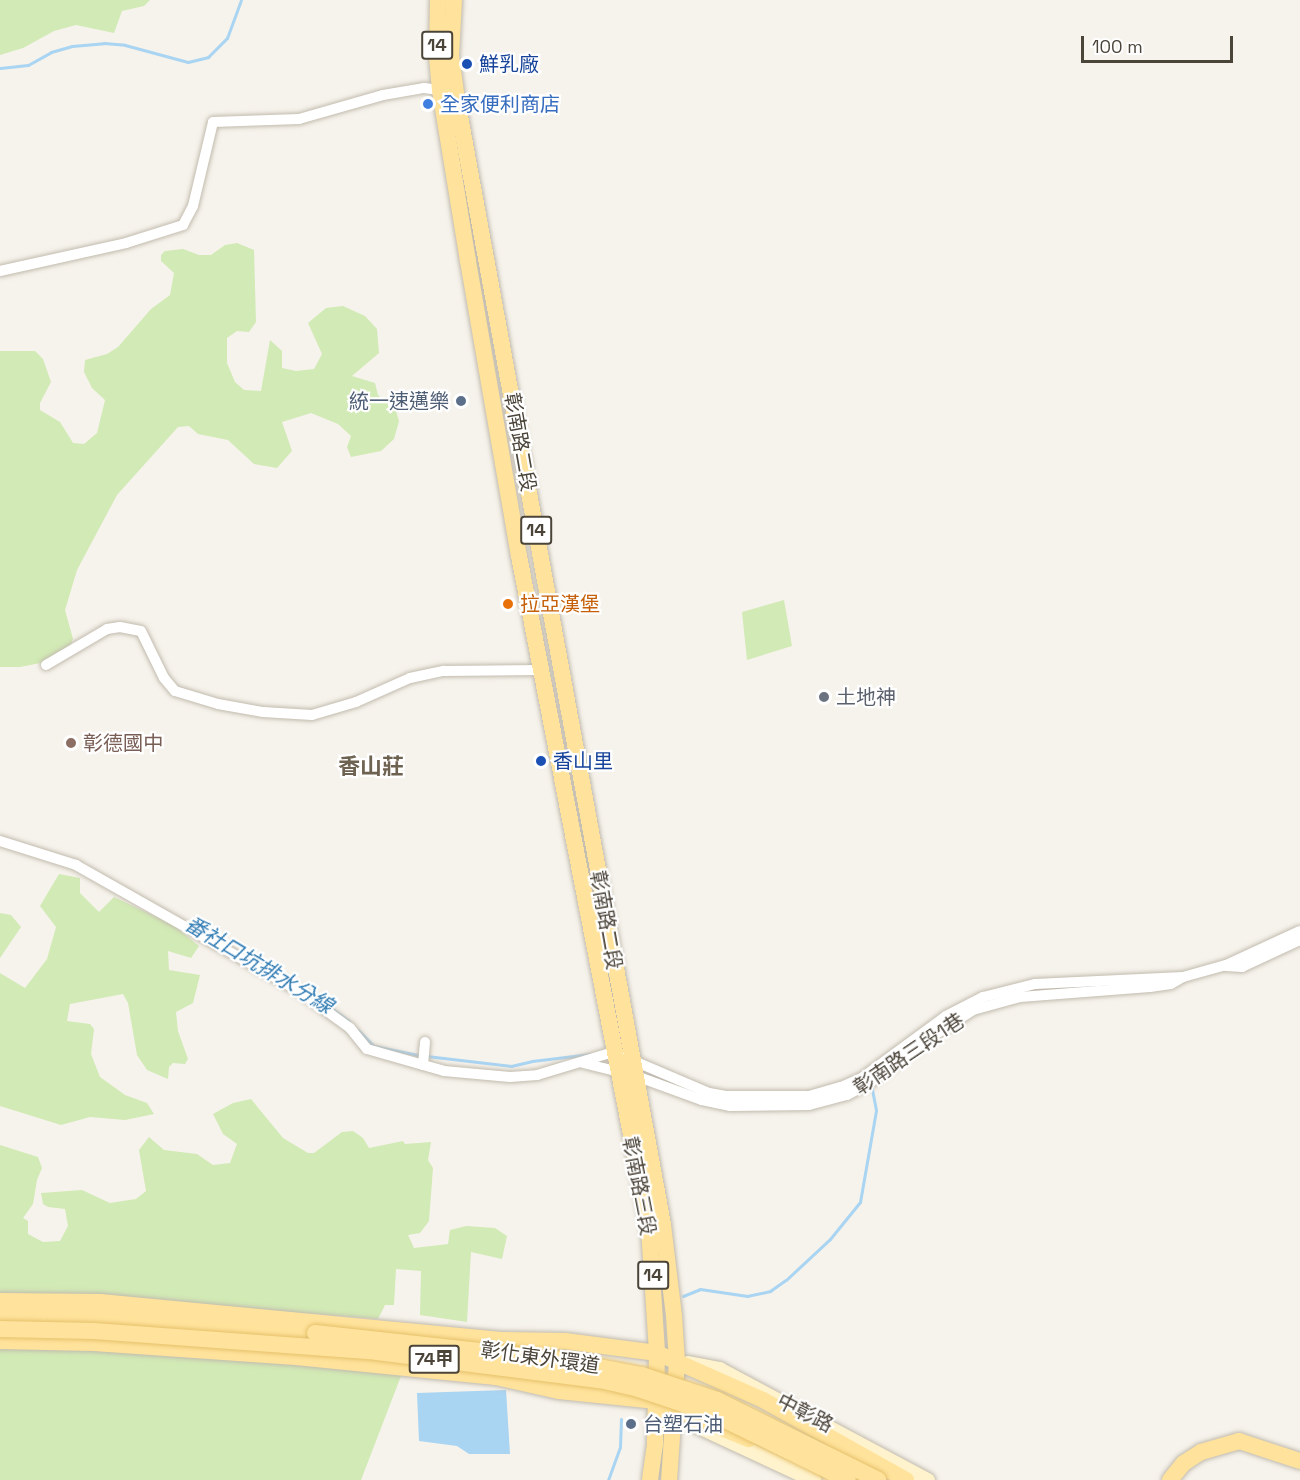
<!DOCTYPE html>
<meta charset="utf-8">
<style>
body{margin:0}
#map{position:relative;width:1300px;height:1480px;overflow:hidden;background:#f6f3ec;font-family:"Space Grotesk","Noto Sans TC",sans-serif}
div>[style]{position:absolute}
.green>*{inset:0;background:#d2eab5}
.water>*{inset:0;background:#a9d4f2}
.stream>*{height:3px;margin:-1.5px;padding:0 1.5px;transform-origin:1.5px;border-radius:1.5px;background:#a9d4f2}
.roads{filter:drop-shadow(0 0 2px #c2bbae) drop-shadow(0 0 2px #c2bbae)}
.street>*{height:10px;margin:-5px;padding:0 5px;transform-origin:5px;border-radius:5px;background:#fff}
.secondary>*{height:15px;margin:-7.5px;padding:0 7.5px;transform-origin:7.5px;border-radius:7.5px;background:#fff3cd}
.primary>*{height:16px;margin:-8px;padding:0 8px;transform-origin:8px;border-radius:8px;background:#ffe39c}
.bridges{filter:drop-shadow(0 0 2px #e6c16a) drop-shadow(0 0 2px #e6c16a)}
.primary-bridge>*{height:16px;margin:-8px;padding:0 8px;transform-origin:8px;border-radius:8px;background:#ffe39c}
.dots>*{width:16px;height:16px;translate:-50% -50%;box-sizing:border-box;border:3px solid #fff;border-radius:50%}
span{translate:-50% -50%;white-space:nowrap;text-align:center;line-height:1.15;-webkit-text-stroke:4.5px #fff;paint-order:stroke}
.shield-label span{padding:2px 4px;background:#fff;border:2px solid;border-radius:4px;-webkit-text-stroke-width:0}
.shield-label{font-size:18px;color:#4b4439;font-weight:700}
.transit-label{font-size:20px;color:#164399}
.left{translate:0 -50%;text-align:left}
.shop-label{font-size:20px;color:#366cbe}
.service-label{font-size:20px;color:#4e5e75}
.right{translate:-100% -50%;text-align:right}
.street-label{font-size:20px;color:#4b4439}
.food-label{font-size:20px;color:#c56008}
.worship-label{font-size:20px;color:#5b616d}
.education-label{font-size:20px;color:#785e54}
.water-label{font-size:21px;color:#2e7ab2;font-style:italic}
.quarter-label{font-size:22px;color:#6e6250;font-weight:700}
.scale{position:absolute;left:1081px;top:36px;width:152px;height:27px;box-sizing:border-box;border:3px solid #4b4439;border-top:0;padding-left:8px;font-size:18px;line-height:21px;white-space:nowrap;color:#4b4439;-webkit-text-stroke:4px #fff;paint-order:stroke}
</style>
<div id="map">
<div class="green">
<div style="clip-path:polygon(0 0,150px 0,144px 6px,122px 11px,114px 33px,76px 25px,54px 31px,23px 48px,0 55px)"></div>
<div style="clip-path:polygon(237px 243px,254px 250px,256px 322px,249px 332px,237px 331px,227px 338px,227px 363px,235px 382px,244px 390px,261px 391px,270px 340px,282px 351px,282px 368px,296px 371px,314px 369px,322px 354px,308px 323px,326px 308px,343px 306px,365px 316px,377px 329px,379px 353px,352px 376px,375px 383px,378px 395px,396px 411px,399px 421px,394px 439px,381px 451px,351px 457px,347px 447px,351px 436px,338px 424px,311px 413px,282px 422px,292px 451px,277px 468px,254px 464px,228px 440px,198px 434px,189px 426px,178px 427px,117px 495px,77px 570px,65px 610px,73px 639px,69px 651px,61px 659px,20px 667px,0 667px,0 351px,35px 351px,43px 359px,51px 382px,40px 403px,40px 410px,60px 422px,73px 443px,84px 444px,97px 433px,105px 400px,92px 388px,84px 372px,85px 360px,107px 354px,118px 347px,151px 309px,170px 295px,174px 273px,161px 261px,161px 255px,165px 251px,183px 249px,199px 255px,211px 255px,225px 245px)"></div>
<div style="clip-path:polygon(784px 600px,792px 646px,747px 660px,742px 612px)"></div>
<div style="clip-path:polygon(59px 874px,80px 878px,80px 893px,99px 912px,114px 897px,173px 925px,199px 946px,191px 958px,168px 951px,169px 970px,200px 975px,193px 1003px,176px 1012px,178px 1031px,188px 1059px,185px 1064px,173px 1063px,169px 1067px,168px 1079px,147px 1070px,137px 1055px,128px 1003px,123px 994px,70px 1004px,67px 1021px,90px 1024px,94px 1029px,91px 1054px,100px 1077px,125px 1095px,147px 1103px,154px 1114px,125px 1120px,90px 1117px,61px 1125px,0 1106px,0 973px,25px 988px,47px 959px,56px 927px,40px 906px)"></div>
<div style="clip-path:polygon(0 913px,11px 915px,21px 927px,0 958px)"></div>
<div style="clip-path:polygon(251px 1099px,283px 1138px,308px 1153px,314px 1153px,342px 1132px,353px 1131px,363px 1138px,369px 1148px,403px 1141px,405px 1144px,431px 1142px,428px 1160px,433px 1168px,429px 1221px,420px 1233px,408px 1235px,414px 1248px,448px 1244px,450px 1230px,466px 1226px,495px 1228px,507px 1236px,502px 1259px,471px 1252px,467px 1322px,420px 1315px,421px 1271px,396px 1269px,394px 1305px,385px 1305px,378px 1319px,215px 1306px,0 1303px,0 1145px,38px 1157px,42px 1168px,37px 1180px,33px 1204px,23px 1218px,28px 1221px,28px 1234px,43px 1242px,60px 1241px,68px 1226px,65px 1209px,48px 1207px,43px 1204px,41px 1193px,82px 1190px,110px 1203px,136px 1199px,146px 1191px,139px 1150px,149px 1137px,164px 1150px,197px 1154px,213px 1165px,230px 1163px,237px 1144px,223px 1134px,213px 1114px,233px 1103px)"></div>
<div style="clip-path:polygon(36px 1347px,321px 1361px,401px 1376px,361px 1480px,0 1480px,0 1349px)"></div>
</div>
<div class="water">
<div style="clip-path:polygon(506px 1390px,510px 1454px,469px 1454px,457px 1446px,419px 1441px,417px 1393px)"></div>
</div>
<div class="stream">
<div style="left:0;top:68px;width:28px;rotate:-6deg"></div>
<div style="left:28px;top:65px;width:26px;rotate:-29deg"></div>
<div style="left:51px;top:52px;width:22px;rotate:-16deg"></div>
<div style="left:72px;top:46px;width:32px;rotate:-5deg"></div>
<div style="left:104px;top:43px;width:21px;rotate:5deg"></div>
<div style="left:125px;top:45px;width:65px;rotate:15.1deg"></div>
<div style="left:188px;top:62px;width:21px;rotate:-14deg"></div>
<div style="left:208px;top:57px;width:27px;rotate:-45deg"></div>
<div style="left:227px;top:38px;width:40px;rotate:-69.8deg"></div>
<div style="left:331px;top:1008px;width:22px;rotate:36deg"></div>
<div style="left:358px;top:1030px;width:23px;rotate:45deg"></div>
<div style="left:374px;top:1046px;width:45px;rotate:11.6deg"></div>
<div style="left:418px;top:1055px;width:94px;rotate:6.7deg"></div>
<div style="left:511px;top:1066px;width:22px;rotate:-13deg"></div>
<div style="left:532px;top:1061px;width:59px;rotate:-6.8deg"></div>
<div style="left:648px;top:1074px;width:27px;rotate:20deg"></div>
<div style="left:683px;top:1296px;width:18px;rotate:-22deg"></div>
<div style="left:700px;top:1289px;width:48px;rotate:8.5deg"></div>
<div style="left:747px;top:1296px;width:24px;rotate:-12deg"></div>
<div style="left:770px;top:1291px;width:19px;rotate:-35deg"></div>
<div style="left:786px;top:1280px;width:60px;rotate:-43deg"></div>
<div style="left:830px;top:1239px;width:48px;rotate:-51deg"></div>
<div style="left:860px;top:1202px;width:93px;rotate:-80.1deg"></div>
<div style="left:876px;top:1110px;width:26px;rotate:-101deg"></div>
<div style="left:608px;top:1480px;width:35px;rotate:-70deg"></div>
<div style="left:620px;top:1447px;width:28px;rotate:-88deg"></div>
</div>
<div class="roads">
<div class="street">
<div style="left:0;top:271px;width:129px;rotate:-12.5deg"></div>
<div style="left:126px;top:243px;width:60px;rotate:-17.5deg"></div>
<div style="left:183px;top:225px;width:21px;rotate:-62deg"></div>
<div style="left:193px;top:206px;width:86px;rotate:-76.6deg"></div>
<div style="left:213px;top:122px;width:86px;rotate:-2deg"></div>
<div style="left:299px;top:119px;width:87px;rotate:-15.9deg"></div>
<div style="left:383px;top:95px;width:42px;rotate:-9.7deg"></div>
<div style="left:424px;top:88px;width:16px;rotate:7deg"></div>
<div style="left:46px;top:665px;width:71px;rotate:-30.5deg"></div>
<div style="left:107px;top:629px;width:13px;rotate:-9deg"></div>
<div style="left:120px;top:627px;width:21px;rotate:11deg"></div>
<div style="left:141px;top:631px;width:52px;rotate:63.9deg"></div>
<div style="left:164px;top:678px;width:17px;rotate:50deg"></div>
<div style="left:175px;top:691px;width:45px;rotate:16.8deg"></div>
<div style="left:218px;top:704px;width:46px;rotate:10.1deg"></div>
<div style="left:263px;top:712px;width:49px;rotate:3.5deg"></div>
<div style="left:312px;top:715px;width:46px;rotate:-16.5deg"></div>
<div style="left:356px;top:702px;width:59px;rotate:-24deg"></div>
<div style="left:410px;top:678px;width:35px;rotate:-12deg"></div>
<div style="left:444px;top:671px;width:98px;rotate:-0.6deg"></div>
<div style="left:0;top:841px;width:80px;rotate:17.5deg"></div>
<div style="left:76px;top:865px;width:256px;rotate:29.5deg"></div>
<div style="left:299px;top:991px;width:63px;rotate:36deg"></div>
<div style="left:350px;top:1028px;width:27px;rotate:51deg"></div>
<div style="left:367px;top:1049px;width:80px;rotate:15.9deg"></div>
<div style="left:444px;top:1071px;width:66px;rotate:5.2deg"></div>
<div style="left:510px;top:1077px;width:27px;rotate:-4deg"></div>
<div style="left:537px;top:1075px;width:79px;rotate:-16.8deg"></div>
<div style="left:613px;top:1052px;width:104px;rotate:23.1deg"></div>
<div style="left:709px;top:1093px;width:17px;rotate:10deg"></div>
<div style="left:726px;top:1096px;width:83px"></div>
<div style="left:809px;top:1096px;width:33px;rotate:-16deg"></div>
<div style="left:841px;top:1087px;width:24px;rotate:-24deg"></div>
<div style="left:863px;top:1077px;width:103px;rotate:-36.3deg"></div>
<div style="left:946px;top:1016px;width:42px;rotate:-27.2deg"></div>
<div style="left:983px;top:997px;width:54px;rotate:-14deg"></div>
<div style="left:1035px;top:984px;width:148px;rotate:-2.7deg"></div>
<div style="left:1183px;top:977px;width:45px;rotate:-15.6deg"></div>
<div style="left:1226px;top:965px;width:81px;rotate:-24.7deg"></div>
<div style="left:1226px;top:966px;width:16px;rotate:4deg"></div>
<div style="left:1242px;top:967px;width:64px;rotate:-25deg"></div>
<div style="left:583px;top:1063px;width:55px;rotate:13.8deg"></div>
<div style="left:636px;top:1076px;width:70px;rotate:20deg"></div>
<div style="left:702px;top:1100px;width:29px;rotate:12deg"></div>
<div style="left:730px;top:1106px;width:79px;rotate:-0.7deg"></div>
<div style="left:809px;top:1105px;width:39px;rotate:-15deg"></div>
<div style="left:847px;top:1095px;width:27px;rotate:-28deg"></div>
<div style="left:871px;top:1082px;width:57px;rotate:-37.9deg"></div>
<div style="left:916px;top:1047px;width:68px;rotate:-33deg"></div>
<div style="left:973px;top:1010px;width:49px;rotate:-15.5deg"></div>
<div style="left:1020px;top:997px;width:130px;rotate:-4.4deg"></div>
<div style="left:1150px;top:987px;width:21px;rotate:-8deg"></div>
<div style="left:1171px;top:984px;width:14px;rotate:-30deg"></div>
<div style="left:423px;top:1065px;width:23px;rotate:-85deg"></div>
</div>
<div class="secondary">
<div style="left:688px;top:1363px;width:32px;rotate:11deg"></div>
<div style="left:719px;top:1369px;width:236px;rotate:28.1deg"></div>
<div style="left:694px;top:1424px;width:132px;rotate:25deg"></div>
</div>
<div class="primary">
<div style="left:438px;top:0;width:56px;rotate:91deg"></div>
<div style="left:437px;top:56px;width:34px;rotate:85deg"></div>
<div style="left:440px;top:90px;width:173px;rotate:80.7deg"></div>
<div style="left:468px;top:261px;width:299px;rotate:80.2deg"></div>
<div style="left:519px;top:556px;width:684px;rotate:79.05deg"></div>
<div style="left:649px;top:1228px;width:125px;rotate:86.3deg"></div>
<div style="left:657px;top:1353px;width:91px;rotate:91.3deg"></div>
<div style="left:655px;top:1444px;width:36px;rotate:98deg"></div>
<div style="left:454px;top:0;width:56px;rotate:93.1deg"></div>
<div style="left:451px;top:56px;width:44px;rotate:82.2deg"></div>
<div style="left:457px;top:100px;width:1144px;rotate:79.62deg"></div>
<div style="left:663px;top:1225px;width:92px;rotate:83.1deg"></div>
<div style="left:674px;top:1316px;width:45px;rotate:86.2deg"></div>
<div style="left:677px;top:1361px;width:119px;rotate:93.8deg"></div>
<div style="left:0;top:1301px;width:100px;rotate:0.6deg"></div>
<div style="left:100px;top:1302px;width:403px;rotate:5.4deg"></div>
<div style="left:501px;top:1340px;width:64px;rotate:0.9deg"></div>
<div style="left:565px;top:1341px;width:93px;rotate:7.4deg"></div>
<div style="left:657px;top:1353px;width:116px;rotate:23.9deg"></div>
<div style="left:763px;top:1400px;width:164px;rotate:29.2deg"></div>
<div style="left:0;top:1313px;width:95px;rotate:1.8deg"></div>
<div style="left:95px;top:1316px;width:206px;rotate:4.2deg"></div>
<div style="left:0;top:1341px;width:94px;rotate:1.2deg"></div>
<div style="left:94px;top:1343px;width:202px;rotate:4deg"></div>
<div style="left:296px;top:1357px;width:201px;rotate:5.7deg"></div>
<div style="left:496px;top:1377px;width:65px;rotate:12.5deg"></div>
<div style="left:559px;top:1391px;width:98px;rotate:5.9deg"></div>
<div style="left:656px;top:1401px;width:100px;rotate:22.4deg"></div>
<div style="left:1170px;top:1480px;width:22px;rotate:-51deg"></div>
<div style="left:1184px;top:1463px;width:20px;rotate:-33deg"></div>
<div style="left:1201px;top:1452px;width:40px;rotate:-16deg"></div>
<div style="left:1239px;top:1441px;width:64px;rotate:18.2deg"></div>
</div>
</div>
<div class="bridges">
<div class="primary-bridge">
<div style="left:0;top:1329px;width:94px;rotate:1.2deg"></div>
<div style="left:94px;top:1331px;width:284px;rotate:4.2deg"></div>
<div style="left:377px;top:1352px;width:225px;rotate:7.2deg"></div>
<div style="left:600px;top:1380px;width:39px;rotate:13deg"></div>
<div style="left:638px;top:1389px;width:79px;rotate:18.4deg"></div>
<div style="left:713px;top:1414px;width:150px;rotate:26.1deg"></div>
<div style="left:315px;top:1333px;width:249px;rotate:6.2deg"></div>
<div style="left:563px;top:1360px;width:80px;rotate:10.8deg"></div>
<div style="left:642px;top:1375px;width:79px;rotate:18.4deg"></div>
<div style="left:717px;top:1400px;width:180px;rotate:26.4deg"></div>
</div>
</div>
<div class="dots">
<div style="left:467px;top:64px;background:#1a4fb4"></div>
<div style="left:428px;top:104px;background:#3f7fe0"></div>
<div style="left:461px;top:401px;background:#5c6f8a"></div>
<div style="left:508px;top:604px;background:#e8710a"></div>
<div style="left:824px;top:697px;background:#6b7280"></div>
<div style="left:71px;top:743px;background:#8d6e63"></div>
<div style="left:541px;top:761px;background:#1a4fb4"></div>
<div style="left:631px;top:1424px;background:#5c6f8a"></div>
</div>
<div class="shield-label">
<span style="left:437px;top:45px">14</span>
<span style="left:536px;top:530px">14</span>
<span style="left:653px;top:1275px">14</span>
<span style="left:434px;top:1359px">74甲</span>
</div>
<div class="transit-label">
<span class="left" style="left:479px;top:64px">鮮乳廠</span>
<span class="left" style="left:553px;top:761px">香山里</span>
</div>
<div class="shop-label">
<span class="left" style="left:440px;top:104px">全家便利商店</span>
</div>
<div class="service-label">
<span class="right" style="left:449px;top:401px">統一速邁樂</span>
<span class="left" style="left:643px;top:1424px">台塑石油</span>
</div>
<div class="street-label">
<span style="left:520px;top:442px;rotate:80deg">彰南路二段</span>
<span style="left:606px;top:920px;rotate:80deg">彰南路二段</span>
<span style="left:909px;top:1054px;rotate:-34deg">彰南路三段1巷</span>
<span style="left:639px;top:1186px;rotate:79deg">彰南路三段</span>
<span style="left:540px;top:1358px;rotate:8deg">彰化東外環道</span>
<span style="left:805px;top:1413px;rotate:27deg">中彰路</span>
</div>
<div class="food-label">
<span class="left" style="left:520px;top:604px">拉亞漢堡</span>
</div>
<div class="worship-label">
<span class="left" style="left:836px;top:697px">土地神</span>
</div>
<div class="education-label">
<span class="left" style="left:83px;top:743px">彰德國中</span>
</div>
<div class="water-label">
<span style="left:259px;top:965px;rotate:31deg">番社口坑排水分線</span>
</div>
<div class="quarter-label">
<span style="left:371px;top:767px">香山莊</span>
</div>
<div class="scale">100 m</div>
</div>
